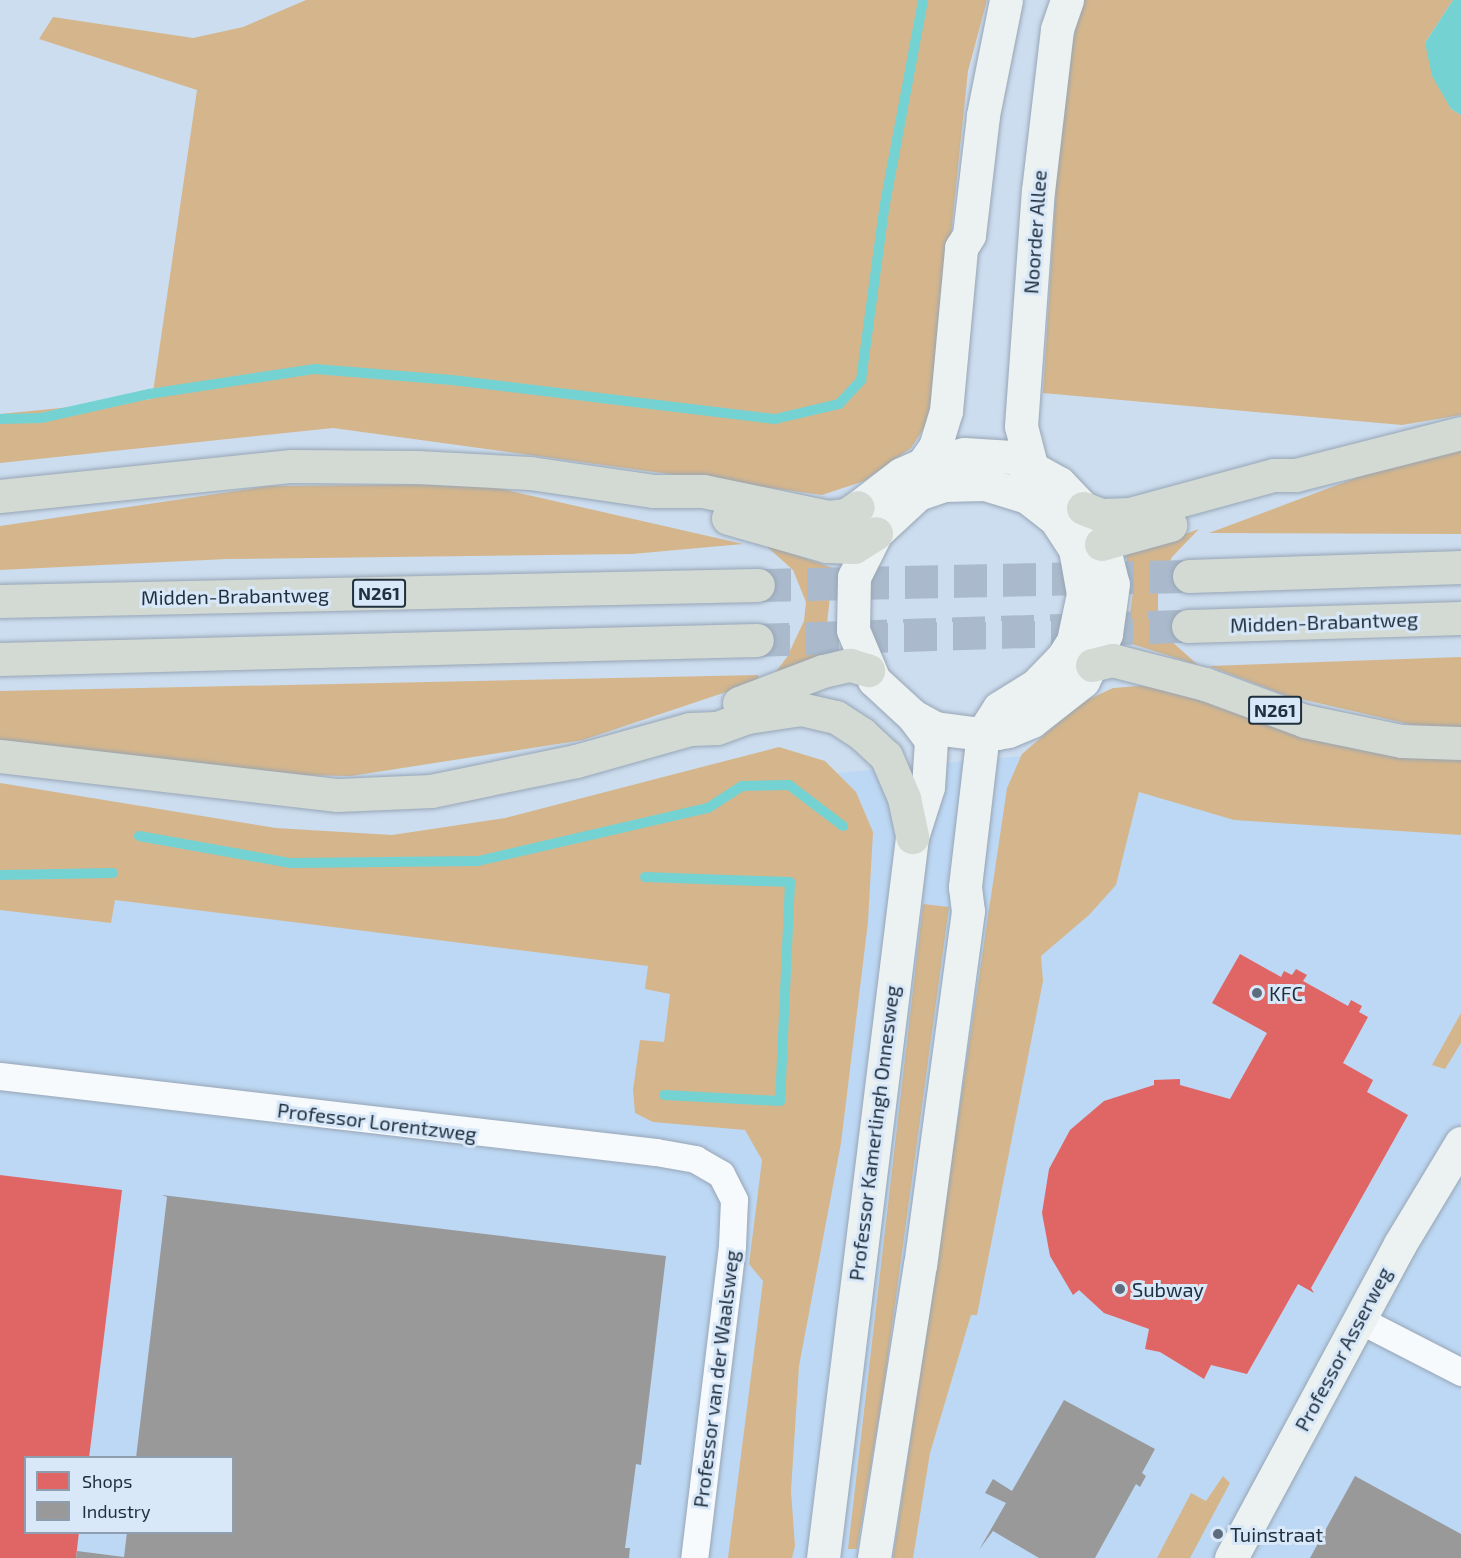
<!DOCTYPE html>
<style>
body{margin:0}
#map{position:relative;width:1461px;height:1558px;overflow:hidden;background:#ccddef;font-family:"Exo 2",sans-serif}
div>[style]{position:absolute}
.built>*{inset:0;background:#bdd8f4}
.green>*{inset:0;background:#d5b68c}
.water>*{inset:0;background:#75d2d3}
.shops>*{inset:0;background:#e06666}
.industry>*{inset:0;background:#999}
.stream>*{height:10px;margin:-5px;padding:0 5px;transform-origin:5px;border-radius:5px;background:#75d2d3}
.highway-tunnel>*{height:33px;margin-top:-16.5px;transform-origin:0;background:repeating-linear-gradient(90deg,#aabacc 0 33px,transparent 0 49px)}
.roads{filter:drop-shadow(0 0 2px #97a5b5) drop-shadow(0 0 2px #97a5b5)}
.street>*{height:27px;margin:-13.5px;padding:0 13.5px;transform-origin:13.5px;border-radius:13.5px;background:#f7fafd}
.secondary>*{height:33px;margin:-16.5px;padding:0 16.5px;transform-origin:16.5px;border-radius:16.5px;background:#ecf1f1}
.highway>*{height:33px;margin:-16.5px;padding:0 16.5px;transform-origin:16.5px;border-radius:16.5px;background:#d3dad4}
.dots>*{width:16px;height:16px;translate:-50% -50%;box-sizing:border-box;border:3px solid #d8e8f9;border-radius:50%}
span{translate:-50% -50%;white-space:nowrap;text-align:center;line-height:1.15;-webkit-text-stroke:6px #d8e8f9;paint-order:stroke}
.shield-label span{padding:2px 4px;background:#d8e8f9;border:2px solid;border-radius:4px;-webkit-text-stroke-width:0}
.shield-label{font-size:18px;color:#21303f;font-weight:700}
.street-label{font-size:20px;color:#21303f}
.poi-label{font-size:20px;color:#21303f}
.left{translate:0 -50%;text-align:left}
.legend{position:absolute;left:24px;top:1456px;width:210px;height:78px;box-sizing:border-box;background:#d8e8f9;border:2px solid #8f9eaf;margin:0;padding:8px 10px;list-style:none;font-size:18px;color:#21303f}
.legend li{display:flex;align-items:center;gap:12px;height:30px}
.legend b{width:30px;border:2px solid #8f9eaf}
</style>
<div id="map">
<div class="built">
<div style="clip-path:polygon(evenodd,1461px 735px,1461px 1558px,0 1558px,0 894px,772px 779px,1111px 748px,1461px 735px,26px 1458px,232px 1458px,232px 1532px,26px 1532px,26px 1458px)"></div>
</div>
<div class="green">
<div style="clip-path:polygon(306px 0,987px 0,968px 71px,934px 397px,928px 422px,911px 448px,864px 481px,822px 495px,333px 428px,0 463px,0 414px,152px 399px,197px 90px,39px 39px,53px 17px,193px 38px,243px 27px)"></div>
<div style="clip-path:polygon(1082px 0,1453px 0,1425px 43px,1451px 109px,1461px 115px,1461px 415px,1402px 425px,1043px 393px,1062px 91px)"></div>
<div style="clip-path:polygon(1461px 449px,1461px 534px,1209px 533px,1404px 460px)"></div>
<div style="clip-path:polygon(480px 484px,743px 544px,632px 554px,227px 559px,0 570px,0 526px,270px 486px)"></div>
<div style="clip-path:polygon(1199px 529px,1172px 557px,1158px 585px,1158px 614px,1169px 639px,1198px 665px,1126px 642px,1133px 592px,1126px 555px)"></div>
<div style="clip-path:polygon(764px 544px,833px 568px,827px 624px,835px 652px,775px 673px,787px 657px,804px 621px,806px 602px,793px 570px)"></div>
<div style="clip-path:polygon(1461px 657px,1461px 728px,1430px 729px,1288px 696px,1209px 666px)"></div>
<div style="clip-path:polygon(758px 675px,759px 681px,583px 740px,351px 776px,191px 773px,0 746px,0 691px)"></div>
<div style="clip-path:polygon(1151px 685px,1372px 752px,1461px 759px,1461px 835px,1234px 820px,1139px 792px,1116px 885px,1089px 915px,1041px 956px,1043px 981px,977px 1315px,971px 1315px,930px 1453px,913px 1558px,893px 1558px,1007px 788px,1022px 754px,1081px 703px,1113px 688px)"></div>
<div style="clip-path:polygon(779px 747px,825px 761px,856px 792px,873px 832px,868px 922px,841px 1143px,799px 1366px,791px 1491px,795px 1546px,792px 1558px,728px 1558px,763px 1281px,749px 1264px,762px 1160px,745px 1130px,653px 1122px,635px 1113px,633px 1090px,640px 1040px,664px 1042px,670px 994px,645px 989px,648px 966px,115px 900px,111px 923px,0 910px,0 783px,276px 828px,392px 835px,505px 818px)"></div>
<div style="clip-path:polygon(923px 904px,949px 907px,883px 1392px,857px 1549px,848px 1549px)"></div>
<div style="clip-path:polygon(1461px 1013px,1461px 1043px,1445px 1069px,1432px 1065px)"></div>
<div style="clip-path:polygon(1223px 1476px,1230px 1483px,1190px 1558px,1157px 1558px,1191px 1493px,1206px 1501px)"></div>
</div>
<div class="water">
<div style="clip-path:polygon(1453px 0,1461px 0,1461px 115px,1451px 109px,1432px 76px,1425px 43px)"></div>
</div>
<div class="shops">
<div style="clip-path:polygon(1240px 954px,1281px 977px,1284px 971px,1292px 975px,1296px 969px,1307px 975px,1303px 981px,1348px 1006px,1351px 1000px,1362px 1006px,1359px 1012px,1368px 1017px,1343px 1063px,1373px 1080px,1367px 1092px,1408px 1115px,1311px 1288px,1314px 1293px,1298px 1284px,1247px 1374px,1211px 1365px,1204px 1379px,1160px 1352px,1145px 1349px,1149px 1329px,1104px 1313px,1079px 1290px,1073px 1295px,1050px 1256px,1042px 1213px,1049px 1169px,1070px 1130px,1104px 1101px,1154px 1085px,1154px 1080px,1180px 1079px,1180px 1085px,1230px 1099px,1267px 1033px,1212px 1003px)"></div>
<div style="clip-path:polygon(0 1175px,122px 1190px,89px 1458px,26px 1458px,26px 1532px,79px 1532px,76px 1558px,0 1558px)"></div>
</div>
<div class="industry">
<div style="clip-path:polygon(162px 1195px,666px 1256px,641px 1465px,636px 1464px,625px 1548px,630px 1548px,629px 1558px,76px 1558px,77px 1551px,124px 1557px,127px 1532px,232px 1532px,232px 1458px,136px 1458px,167px 1197px)"></div>
<div style="clip-path:polygon(1064px 1400px,1155px 1449px,1142px 1473px,1146px 1476px,1140px 1487px,1136px 1484px,1095px 1558px,1039px 1558px,993px 1531px,979px 1550px,1006px 1503px,985px 1493px,993px 1479px,1012px 1491px)"></div>
<div style="clip-path:polygon(1355px 1476px,1461px 1534px,1461px 1558px,1310px 1558px)"></div>
</div>
<div class="stream">
<div style="left:0;top:419px;width:41px;rotate:-1.4deg"></div>
<div style="left:41px;top:418px;width:111px;rotate:-12.5deg"></div>
<div style="left:149px;top:394px;width:168px;rotate:-8.6deg"></div>
<div style="left:315px;top:369px;width:137px;rotate:4.6deg"></div>
<div style="left:452px;top:380px;width:325px;rotate:6.9deg"></div>
<div style="left:775px;top:419px;width:66px;rotate:-13.2deg"></div>
<div style="left:839px;top:404px;width:33px;rotate:-47deg"></div>
<div style="left:861px;top:380px;width:173px;rotate:-82.3deg"></div>
<div style="left:884px;top:209px;width:213px;rotate:-79.4deg"></div>
<div style="left:139px;top:836px;width:153px;rotate:10.1deg"></div>
<div style="left:290px;top:863px;width:188px;rotate:-0.6deg"></div>
<div style="left:478px;top:861px;width:236px;rotate:-13deg"></div>
<div style="left:708px;top:808px;width:40px;rotate:-32.9deg"></div>
<div style="left:742px;top:786px;width:47px;rotate:-1.2deg"></div>
<div style="left:789px;top:785px;width:68px;rotate:37.2deg"></div>
<div style="left:0;top:875px;width:113px;rotate:-1deg"></div>
<div style="left:645px;top:877px;width:145px;rotate:2deg"></div>
<div style="left:790px;top:882px;width:219px;rotate:92.6deg"></div>
<div style="left:780px;top:1101px;width:116px;rotate:-177deg"></div>
</div>
<div class="highway-tunnel">
<div style="left:758px;top:585px;width:431px;rotate:-1.2deg"></div>
<div style="left:757px;top:640px;width:431px;rotate:-1.9deg"></div>
</div>
<div class="roads">
<div class="street">
<div style="left:0;top:1076px;width:660px;rotate:6.61deg"></div>
<div style="left:656px;top:1152px;width:40px;rotate:10deg"></div>
<div style="left:695px;top:1159px;width:30px;rotate:30deg"></div>
<div style="left:721px;top:1174px;width:29px;rotate:63deg"></div>
<div style="left:734px;top:1200px;width:46px;rotate:92.5deg"></div>
<div style="left:732px;top:1246px;width:314px;rotate:96.9deg"></div>
<div style="left:1358px;top:1319px;width:116px;rotate:27.2deg"></div>
</div>
<div class="secondary">
<div style="left:923px;top:464px;width:21px;rotate:-55deg"></div>
<div style="left:935px;top:447px;width:38px;rotate:-73deg"></div>
<div style="left:946px;top:411px;width:164px;rotate:-84.7deg"></div>
<div style="left:961px;top:248px;width:15px;rotate:-58deg"></div>
<div style="left:969px;top:235px;width:121px;rotate:-83.3deg"></div>
<div style="left:983px;top:115px;width:117px;rotate:-78.7deg"></div>
<div style="left:1031px;top:465px;width:40px;rotate:-104.4deg"></div>
<div style="left:1021px;top:426px;width:236px;rotate:-85.9deg"></div>
<div style="left:1038px;top:191px;width:163px;rotate:-83.3deg"></div>
<div style="left:1057px;top:29px;width:31px;rotate:-71deg"></div>
<div style="left:858px;top:507px;width:54px;rotate:-37.5deg"></div>
<div style="left:901px;top:474px;width:24px;rotate:-24deg"></div>
<div style="left:923px;top:464px;width:42px;rotate:-13.7deg"></div>
<div style="left:964px;top:454px;width:48px;rotate:3.6deg"></div>
<div style="left:1012px;top:457px;width:54px;rotate:29deg"></div>
<div style="left:1059px;top:483px;width:35px;rotate:46deg"></div>
<div style="left:1083px;top:508px;width:46px;rotate:62.9deg"></div>
<div style="left:1104px;top:549px;width:36px;rotate:76deg"></div>
<div style="left:1113px;top:584px;width:50px;rotate:98deg"></div>
<div style="left:1106px;top:634px;width:52px;rotate:116.1deg"></div>
<div style="left:1083px;top:681px;width:65px;rotate:141.9deg"></div>
<div style="left:1032px;top:721px;width:26px;rotate:157deg"></div>
<div style="left:1008px;top:731px;width:11px;rotate:170deg"></div>
<div style="left:997px;top:733px;width:14px;rotate:180deg"></div>
<div style="left:983px;top:733px;width:2px;rotate:153deg"></div>
<div style="left:981px;top:734px;width:46px;rotate:-172.6deg"></div>
<div style="left:935px;top:728px;width:25px;rotate:-151deg"></div>
<div style="left:913px;top:716px;width:53px;rotate:-137.3deg"></div>
<div style="left:874px;top:680px;width:54px;rotate:-112.8deg"></div>
<div style="left:853px;top:630px;width:53px;rotate:-88.9deg"></div>
<div style="left:854px;top:577px;width:49px;rotate:-63.4deg"></div>
<div style="left:876px;top:533px;width:57px;rotate:-42.9deg"></div>
<div style="left:918px;top:494px;width:28px;rotate:-19deg"></div>
<div style="left:944px;top:485px;width:41px;rotate:-1.4deg"></div>
<div style="left:985px;top:484px;width:44px;rotate:17.2deg"></div>
<div style="left:1027px;top:497px;width:37px;rotate:38deg"></div>
<div style="left:1056px;top:520px;width:35px;rotate:57deg"></div>
<div style="left:1075px;top:549px;width:46px;rotate:79.9deg"></div>
<div style="left:1083px;top:594px;width:48px;rotate:102deg"></div>
<div style="left:1073px;top:641px;width:19px;rotate:122deg"></div>
<div style="left:1063px;top:657px;width:39px;rotate:134deg"></div>
<div style="left:1036px;top:685px;width:44px;rotate:148.1deg"></div>
<div style="left:999px;top:708px;width:30px;rotate:123deg"></div>
<div style="left:983px;top:733px;width:155px;rotate:96.7deg"></div>
<div style="left:965px;top:887px;width:24px;rotate:83deg"></div>
<div style="left:968px;top:911px;width:356px;rotate:97.7deg"></div>
<div style="left:920px;top:1264px;width:298px;rotate:98.9deg"></div>
<div style="left:823px;top:1558px;width:726px;rotate:-82.96deg"></div>
<div style="left:912px;top:837px;width:52px;rotate:-72.3deg"></div>
<div style="left:928px;top:787px;width:47px;rotate:-86.3deg"></div>
<div style="left:931px;top:740px;width:30px;rotate:-127deg"></div>
<div style="left:1231px;top:1558px;width:357px;rotate:-61.7deg"></div>
<div style="left:1400px;top:1244px;width:118px;rotate:-58.9deg"></div>
</div>
<div class="highway">
<div style="left:0;top:496px;width:293px;rotate:-5.9deg"></div>
<div style="left:291px;top:466px;width:126px;rotate:0.5deg"></div>
<div style="left:417px;top:467px;width:113px;rotate:3deg"></div>
<div style="left:530px;top:473px;width:124px;rotate:8.3deg"></div>
<div style="left:653px;top:491px;width:50px"></div>
<div style="left:703px;top:491px;width:129px;rotate:11.7deg"></div>
<div style="left:829px;top:517px;width:17px;rotate:-7deg"></div>
<div style="left:846px;top:515px;width:14px;rotate:-34deg"></div>
<div style="left:1083px;top:508px;width:19px;rotate:21deg"></div>
<div style="left:1101px;top:515px;width:29px;rotate:-2deg"></div>
<div style="left:1130px;top:514px;width:149px;rotate:-15.2deg"></div>
<div style="left:1274px;top:475px;width:22px"></div>
<div style="left:1296px;top:475px;width:170px;rotate:-14.3deg"></div>
<div style="left:728px;top:518px;width:102px;rotate:15.9deg"></div>
<div style="left:826px;top:546px;width:28px;rotate:2deg"></div>
<div style="left:854px;top:547px;width:26px;rotate:-32deg"></div>
<div style="left:1101px;top:544px;width:72px;rotate:-15.4deg"></div>
<div style="left:1189px;top:576px;width:272px;rotate:-1.9deg"></div>
<div style="left:0;top:601px;width:758px;rotate:-1.21deg"></div>
<div style="left:1188px;top:626px;width:273px;rotate:-1.7deg"></div>
<div style="left:0;top:659px;width:757px;rotate:-1.44deg"></div>
<div style="left:1092px;top:665px;width:21px;rotate:-14deg"></div>
<div style="left:1112px;top:660px;width:96px;rotate:14.5deg"></div>
<div style="left:1205px;top:684px;width:107px;rotate:20.3deg"></div>
<div style="left:1305px;top:721px;width:99px;rotate:11.7deg"></div>
<div style="left:1402px;top:741px;width:59px;rotate:1.9deg"></div>
<div style="left:739px;top:703px;width:90px;rotate:-20.9deg"></div>
<div style="left:823px;top:671px;width:28px;rotate:-13deg"></div>
<div style="left:850px;top:665px;width:19px;rotate:16deg"></div>
<div style="left:0;top:756px;width:340px;rotate:6.6deg"></div>
<div style="left:338px;top:795px;width:93px;rotate:-2.5deg"></div>
<div style="left:431px;top:791px;width:148px;rotate:-11.7deg"></div>
<div style="left:576px;top:761px;width:118px;rotate:-15.7deg"></div>
<div style="left:690px;top:729px;width:27px;rotate:-2deg"></div>
<div style="left:717px;top:728px;width:33px;rotate:-20deg"></div>
<div style="left:748px;top:717px;width:54px;rotate:-8.6deg"></div>
<div style="left:801px;top:709px;width:36px;rotate:13deg"></div>
<div style="left:836px;top:717px;width:31px;rotate:33deg"></div>
<div style="left:862px;top:734px;width:33px;rotate:43deg"></div>
<div style="left:886px;top:756px;width:46px;rotate:66.8deg"></div>
<div style="left:904px;top:798px;width:40px;rotate:78deg"></div>
</div>
</div>
<div class="dots">
<div style="left:1257px;top:993px;background:#5d6d7d"></div>
<div style="left:1120px;top:1289px;background:#5d6d7d"></div>
<div style="left:1218px;top:1534px;background:#5d6d7d"></div>
</div>
<div class="shield-label">
<span style="left:379px;top:593px">N261</span>
<span style="left:1275px;top:710px">N261</span>
</div>
<div class="street-label">
<span style="left:1035px;top:232px;rotate:-86deg">Noorder Allee</span>
<span style="left:235px;top:596px;rotate:-1deg">Midden-Brabantweg</span>
<span style="left:1324px;top:622px;rotate:-2deg">Midden-Brabantweg</span>
<span style="left:377px;top:1122px;rotate:7deg">Professor Lorentzweg</span>
<span style="left:874px;top:1133px;rotate:-83deg">Professor Kamerlingh Onnesweg</span>
<span style="left:1343px;top:1349px;rotate:-62deg">Professor Asserweg</span>
<span style="left:716px;top:1379px;rotate:-83deg">Professor van der Waalsweg</span>
</div>
<div class="poi-label">
<span class="left" style="left:1269px;top:993px">KFC</span>
<span class="left" style="left:1132px;top:1289px">Subway</span>
<span class="left" style="left:1230px;top:1534px">Tuinstraat</span>
</div>
<ul class="legend">
<li><b style="height:16px;background:#e06666"></b>Shops</li>
<li><b style="height:16px;background:#999"></b>Industry</li>
</ul>
</div>
